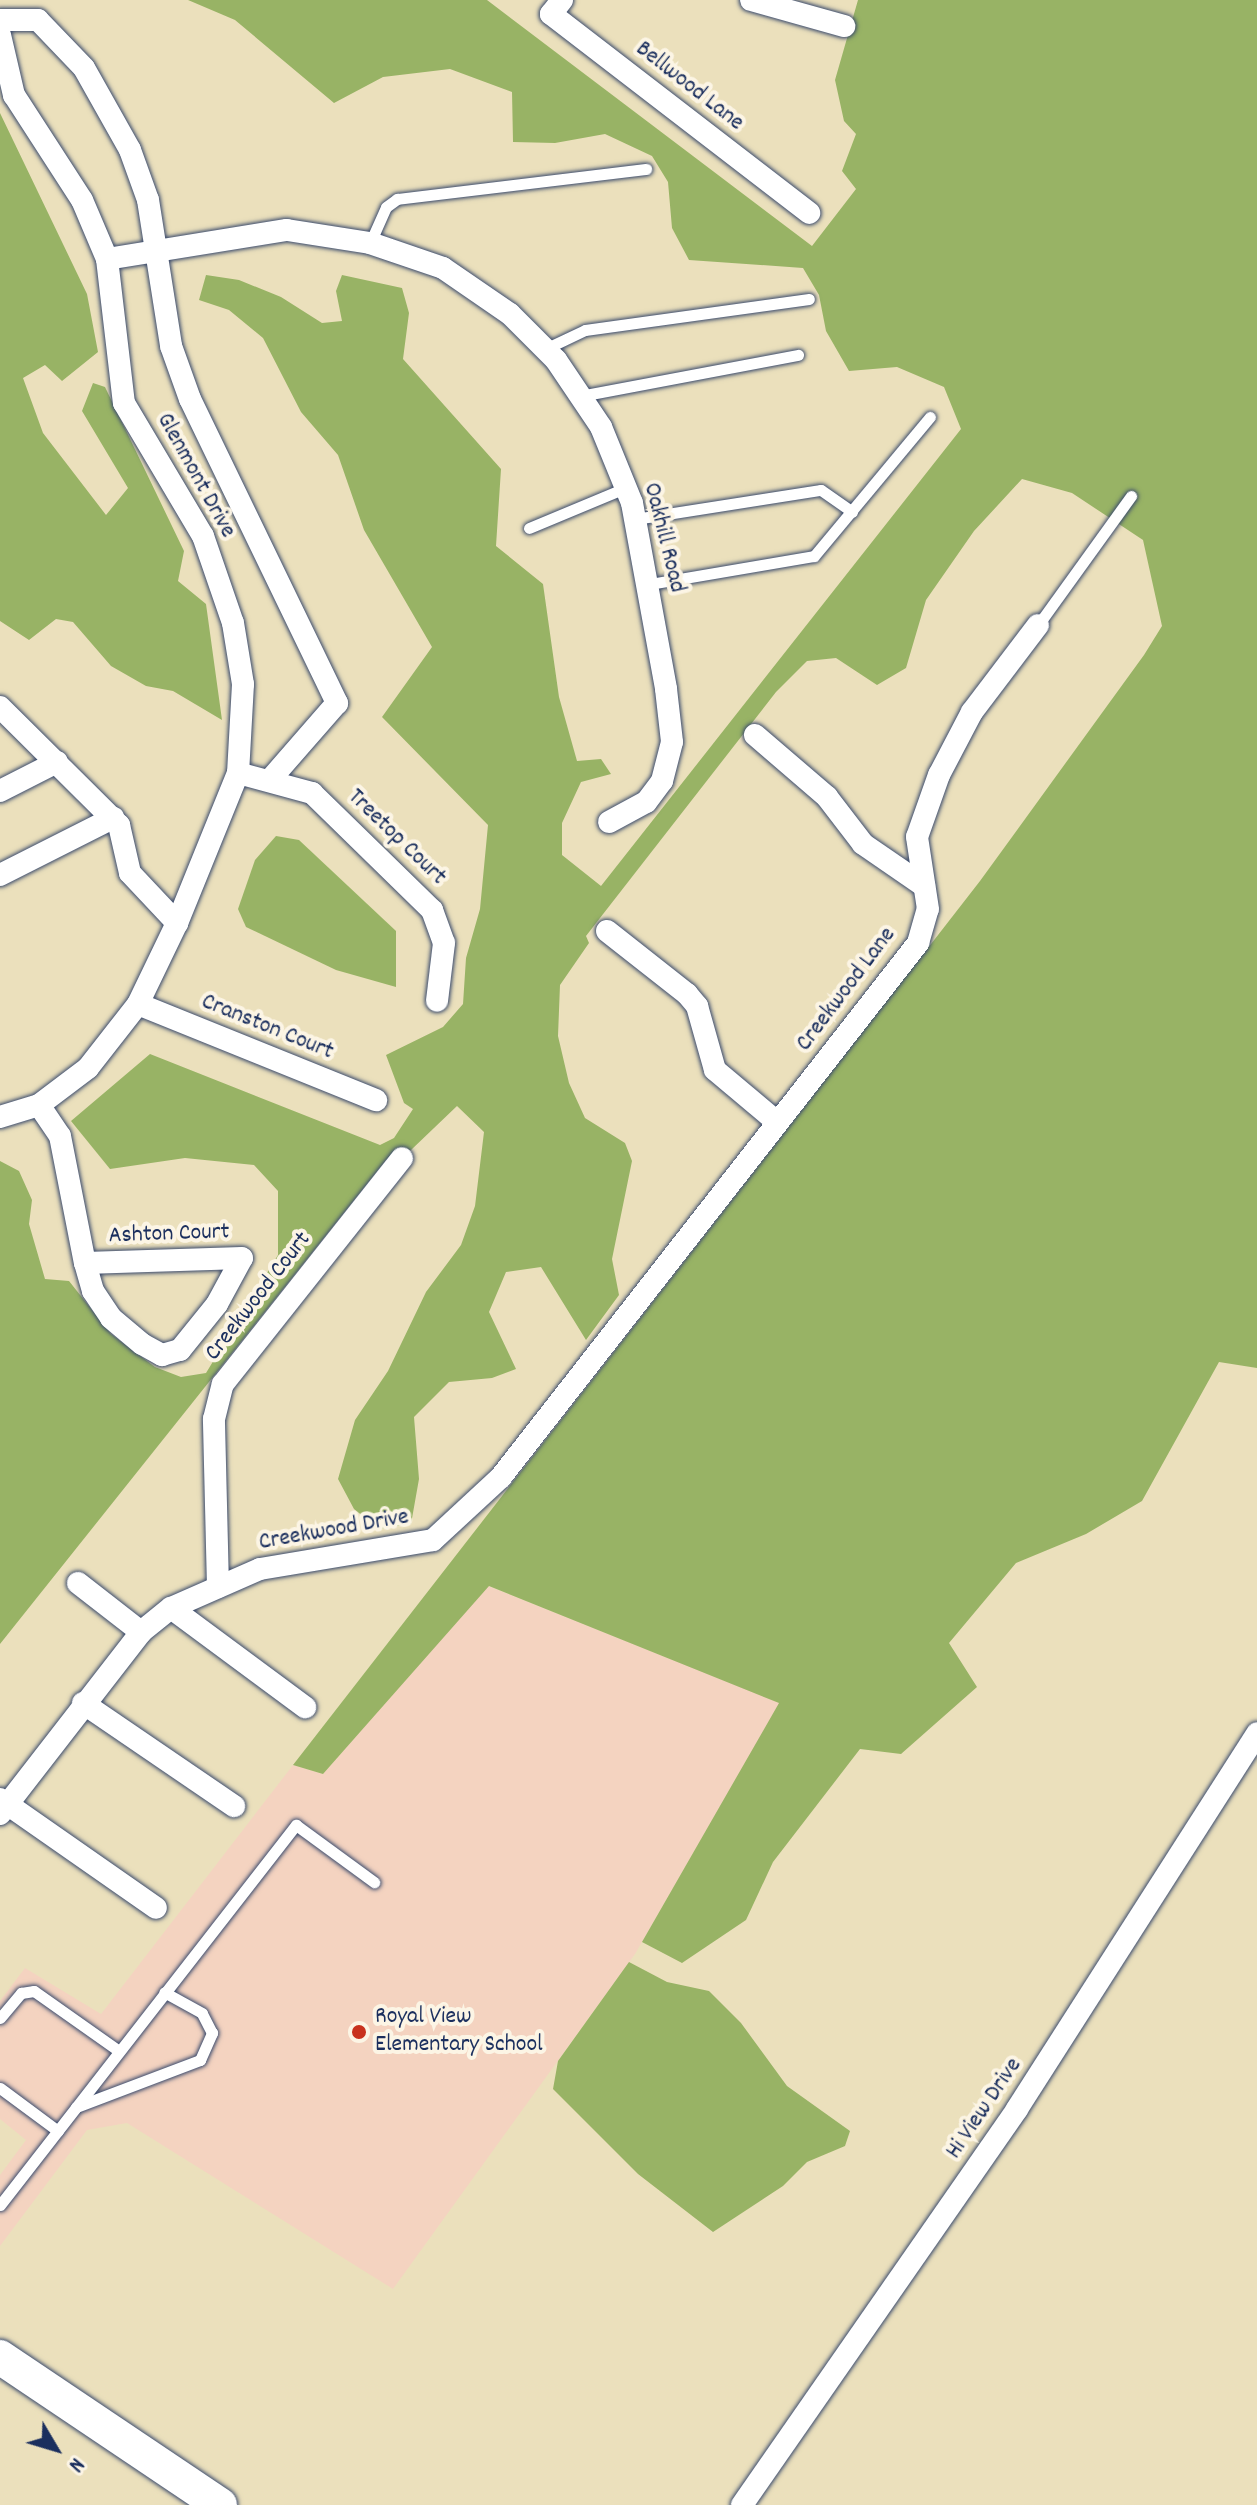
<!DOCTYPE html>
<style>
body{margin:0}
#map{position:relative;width:1257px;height:2505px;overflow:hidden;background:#ebe0bc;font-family:Dekko,sans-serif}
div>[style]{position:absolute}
.built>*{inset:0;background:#f4d3c0}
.forest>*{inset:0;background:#98b365}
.roads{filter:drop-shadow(0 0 2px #3a4a6c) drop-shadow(0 0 2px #3a4a6c)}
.lane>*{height:11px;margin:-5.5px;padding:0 5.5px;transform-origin:5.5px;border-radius:5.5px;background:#fff}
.street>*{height:22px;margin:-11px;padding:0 11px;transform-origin:11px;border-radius:11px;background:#fff}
.primary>*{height:34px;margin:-17px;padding:0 17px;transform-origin:17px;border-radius:17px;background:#fff}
.dots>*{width:22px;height:22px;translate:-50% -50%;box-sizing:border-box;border:4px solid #fcf5e5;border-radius:50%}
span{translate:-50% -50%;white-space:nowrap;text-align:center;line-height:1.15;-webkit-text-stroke:8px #fcf5e5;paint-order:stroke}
.street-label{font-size:24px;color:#1b2f5e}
.poi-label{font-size:24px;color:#1b2f5e}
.left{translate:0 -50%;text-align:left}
.north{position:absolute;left:16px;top:2409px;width:80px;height:80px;-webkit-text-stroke:6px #fcf5e5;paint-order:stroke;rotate:128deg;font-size:22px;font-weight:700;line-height:32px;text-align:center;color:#1b2f5e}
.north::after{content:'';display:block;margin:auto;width:28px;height:36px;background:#1b2f5e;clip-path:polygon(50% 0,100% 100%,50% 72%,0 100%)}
</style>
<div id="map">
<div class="built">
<div style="clip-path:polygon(488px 1586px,780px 1703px,635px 1954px,393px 2289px,127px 2123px,87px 2130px,0 2246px,0 2175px,26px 2140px,0 2119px,0 2001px,25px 1968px,101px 2014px,293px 1765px,323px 1774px)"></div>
</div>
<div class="forest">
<div style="clip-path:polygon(188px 0,487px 0,812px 246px,856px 189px,842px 171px,856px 134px,844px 121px,835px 80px,858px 0,1257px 0,1257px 1368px,1219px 1362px,1142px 1501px,1086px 1534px,1016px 1563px,949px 1643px,977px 1687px,901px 1754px,860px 1749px,773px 1862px,746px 1920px,682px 1963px,642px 1942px,779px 1703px,489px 1586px,323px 1774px,293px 1765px,980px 881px,1144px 655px,1162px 626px,1143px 540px,1072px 493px,1022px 479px,974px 531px,926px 600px,906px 668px,877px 685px,836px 658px,807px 661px,776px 692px,586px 936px,589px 943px,560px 985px,558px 1036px,569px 1083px,585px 1118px,625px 1143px,632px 1161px,612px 1259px,619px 1295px,586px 1340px,541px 1267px,506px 1272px,489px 1312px,516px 1369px,492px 1378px,449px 1382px,414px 1417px,419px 1479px,411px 1524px,379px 1529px,354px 1509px,338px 1479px,355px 1420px,388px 1371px,426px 1292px,461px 1245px,475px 1206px,484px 1132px,457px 1106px,411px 1150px,386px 1160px,0 1644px,0 1161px,19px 1171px,32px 1200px,29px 1224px,45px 1279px,69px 1281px,111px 1334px,155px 1367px,181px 1377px,206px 1373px,278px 1255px,278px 1191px,254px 1165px,185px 1158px,110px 1169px,71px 1121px,150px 1054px,380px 1145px,394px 1138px,413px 1109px,404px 1103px,386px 1055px,443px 1027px,463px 1004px,466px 958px,480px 909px,488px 825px,382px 717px,432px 647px,364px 530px,338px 455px,301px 412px,263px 338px,229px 310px,199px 300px,206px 275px,239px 280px,281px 297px,322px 323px,342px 321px,336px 291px,342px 275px,402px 288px,409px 313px,403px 359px,501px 469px,496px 546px,543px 584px,559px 697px,577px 761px,601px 759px,611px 774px,581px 782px,562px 823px,562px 855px,601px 886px,961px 429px,944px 387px,897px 367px,849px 371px,826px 331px,819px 295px,803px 268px,689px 260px,672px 228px,668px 182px,652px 156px,605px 134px,555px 143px,513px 142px,512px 92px,450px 69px,383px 77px,334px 103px,235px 20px)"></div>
<div style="clip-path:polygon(0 113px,87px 294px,98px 352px,62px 381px,45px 365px,23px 378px,43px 433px,106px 515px,128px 488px,82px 411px,93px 383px,105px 387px,184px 551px,178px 581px,206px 604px,222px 720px,173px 691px,146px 686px,111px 666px,73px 622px,56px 619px,29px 640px,0 621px)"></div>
<div style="clip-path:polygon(276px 836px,299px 840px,396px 931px,396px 987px,336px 970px,246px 927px,238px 909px,255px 860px)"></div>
<div style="clip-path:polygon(629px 1962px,667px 1982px,709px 1991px,741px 2023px,787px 2086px,850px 2131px,845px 2146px,807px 2162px,783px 2186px,713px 2232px,638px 2174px,553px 2089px,558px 2061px)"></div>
</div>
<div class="roads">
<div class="lane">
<div style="left:370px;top:243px;width:39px;rotate:-66deg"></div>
<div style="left:386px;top:207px;width:14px;rotate:-36deg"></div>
<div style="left:397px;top:199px;width:251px;rotate:-6.9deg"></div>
<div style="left:545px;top:349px;width:44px;rotate:-25.4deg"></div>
<div style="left:585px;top:330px;width:226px;rotate:-7.9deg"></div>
<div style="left:580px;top:396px;width:222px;rotate:-10.7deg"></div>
<div style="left:635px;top:519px;width:188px;rotate:-8.9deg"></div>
<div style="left:821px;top:490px;width:38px;rotate:35deg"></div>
<div style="left:529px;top:528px;width:104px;rotate:-22.6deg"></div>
<div style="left:650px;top:584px;width:166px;rotate:-9.7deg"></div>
<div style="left:814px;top:556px;width:181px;rotate:-50.2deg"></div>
<div style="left:1038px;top:625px;width:159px;rotate:-54.2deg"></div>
<div style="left:0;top:2018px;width:33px;rotate:-50deg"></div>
<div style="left:21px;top:1993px;width:13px;rotate:-9deg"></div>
<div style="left:34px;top:1991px;width:104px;rotate:35.2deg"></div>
<div style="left:0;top:2088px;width:72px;rotate:36.6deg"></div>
<div style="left:76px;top:2107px;width:133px;rotate:-20.8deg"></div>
<div style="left:200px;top:2060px;width:30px;rotate:-66deg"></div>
<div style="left:212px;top:2033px;width:22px;rotate:-117deg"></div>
<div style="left:202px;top:2013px;width:43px;rotate:-151.1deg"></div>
<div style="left:0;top:2205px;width:482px;rotate:-52.1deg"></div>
<div style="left:296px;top:1825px;width:97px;rotate:36.2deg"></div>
</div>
<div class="street">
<div style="left:562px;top:0;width:18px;rotate:128deg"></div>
<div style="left:551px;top:14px;width:326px;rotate:37.6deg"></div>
<div style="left:751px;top:0;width:97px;rotate:15.6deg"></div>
<div style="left:0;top:20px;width:38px"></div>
<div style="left:38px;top:20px;width:66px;rotate:46.2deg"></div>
<div style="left:84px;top:68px;width:94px;rotate:60.7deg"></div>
<div style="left:130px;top:150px;width:53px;rotate:70.2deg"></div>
<div style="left:148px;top:200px;width:148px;rotate:81deg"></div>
<div style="left:171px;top:346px;width:56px;rotate:70.3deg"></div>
<div style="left:190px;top:399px;width:338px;rotate:64.2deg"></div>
<div style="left:337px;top:703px;width:103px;rotate:131.1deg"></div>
<div style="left:0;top:35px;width:62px;rotate:76.9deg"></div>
<div style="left:14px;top:95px;width:125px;rotate:57.1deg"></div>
<div style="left:82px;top:200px;width:64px;rotate:67deg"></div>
<div style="left:107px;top:259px;width:145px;rotate:83.3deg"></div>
<div style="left:124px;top:403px;width:155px;rotate:59.3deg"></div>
<div style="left:203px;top:536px;width:92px;rotate:71deg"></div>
<div style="left:233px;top:623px;width:62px;rotate:80.7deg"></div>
<div style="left:243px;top:684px;width:89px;rotate:93.2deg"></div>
<div style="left:238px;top:773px;width:162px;rotate:112.1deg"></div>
<div style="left:177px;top:923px;width:90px;rotate:115.7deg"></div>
<div style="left:138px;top:1004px;width:81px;rotate:128deg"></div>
<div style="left:88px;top:1068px;width:61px;rotate:142.9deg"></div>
<div style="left:39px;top:1105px;width:41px;rotate:162.9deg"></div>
<div style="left:107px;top:259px;width:182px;rotate:-9.2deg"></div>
<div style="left:287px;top:230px;width:84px;rotate:8.9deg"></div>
<div style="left:370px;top:243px;width:77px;rotate:18.9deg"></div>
<div style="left:443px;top:268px;width:81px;rotate:34.5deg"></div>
<div style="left:510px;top:314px;width:65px;rotate:45deg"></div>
<div style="left:556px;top:360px;width:81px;rotate:56.1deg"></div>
<div style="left:601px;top:427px;width:82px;rotate:67.8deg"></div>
<div style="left:632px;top:503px;width:189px;rotate:79.6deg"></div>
<div style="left:666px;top:689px;width:53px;rotate:83.5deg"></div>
<div style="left:672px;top:742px;width:40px;rotate:104.4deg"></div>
<div style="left:662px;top:781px;width:26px;rotate:127deg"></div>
<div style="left:646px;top:802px;width:42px;rotate:151.6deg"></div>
<div style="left:0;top:707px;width:168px;rotate:44.8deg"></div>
<div style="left:119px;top:825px;width:49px;rotate:77.1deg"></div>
<div style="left:130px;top:873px;width:69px;rotate:46.8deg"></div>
<div style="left:755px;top:735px;width:95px;rotate:40.7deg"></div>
<div style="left:827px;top:797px;width:59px;rotate:52.5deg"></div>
<div style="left:863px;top:844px;width:74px;rotate:34.5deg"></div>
<div style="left:238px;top:773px;width:77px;rotate:15.1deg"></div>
<div style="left:312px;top:793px;width:168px;rotate:44.3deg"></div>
<div style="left:432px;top:910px;width:35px;rotate:70deg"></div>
<div style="left:444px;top:943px;width:58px;rotate:96.9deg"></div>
<div style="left:0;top:791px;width:64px;rotate:-27deg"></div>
<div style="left:0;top:875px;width:127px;rotate:-26.8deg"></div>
<div style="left:607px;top:931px;width:102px;rotate:38.2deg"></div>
<div style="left:687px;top:994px;width:16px;rotate:50deg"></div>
<div style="left:697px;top:1006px;width:66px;rotate:74.3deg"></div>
<div style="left:715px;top:1070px;width:81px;rotate:40deg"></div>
<div style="left:138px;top:1004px;width:257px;rotate:22deg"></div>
<div style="left:39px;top:1105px;width:37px;rotate:56deg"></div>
<div style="left:60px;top:1136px;width:129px;rotate:78.9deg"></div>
<div style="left:85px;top:1263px;width:29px;rotate:74deg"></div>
<div style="left:93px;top:1291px;width:32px;rotate:56deg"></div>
<div style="left:111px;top:1318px;width:40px;rotate:40deg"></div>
<div style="left:142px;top:1344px;width:23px;rotate:29deg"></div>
<div style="left:162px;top:1355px;width:19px;rotate:-16deg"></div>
<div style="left:180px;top:1350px;width:59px;rotate:-51.2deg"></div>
<div style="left:217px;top:1304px;width:52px;rotate:-61.5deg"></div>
<div style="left:242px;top:1258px;width:157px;rotate:178.2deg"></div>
<div style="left:78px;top:1583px;width:80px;rotate:37.9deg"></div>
<div style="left:218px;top:1587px;width:168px;rotate:-91.4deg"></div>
<div style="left:214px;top:1419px;width:36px;rotate:-76deg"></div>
<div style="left:223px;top:1384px;width:288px;rotate:-51.6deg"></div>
<div style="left:171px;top:1608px;width:167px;rotate:36.5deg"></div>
<div style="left:83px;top:1703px;width:183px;rotate:34.3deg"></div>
<div style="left:0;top:1799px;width:190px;rotate:34.9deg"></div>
<div style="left:0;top:1814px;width:230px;rotate:-52.2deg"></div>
<div style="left:141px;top:1632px;width:38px;rotate:-39deg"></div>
<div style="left:171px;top:1608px;width:97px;rotate:-23.7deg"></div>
<div style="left:260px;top:1569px;width:175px;rotate:-9.5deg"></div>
<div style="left:433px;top:1540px;width:93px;rotate:-42.8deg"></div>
<div style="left:501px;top:1477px;width:678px;rotate:-52.01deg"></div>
<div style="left:918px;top:943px;width:35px;rotate:-74deg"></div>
<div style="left:928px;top:909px;width:73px;rotate:-98.7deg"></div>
<div style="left:917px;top:837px;width:66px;rotate:-70.5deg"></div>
<div style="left:939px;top:775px;width:71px;rotate:-62.4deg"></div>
<div style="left:972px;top:712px;width:109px;rotate:-52.8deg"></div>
<div style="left:742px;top:2505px;width:482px;rotate:-55.2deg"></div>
<div style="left:1017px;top:2109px;width:446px;rotate:-57.4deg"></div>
</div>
<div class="primary">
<div style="left:0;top:2357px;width:265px;rotate:33.9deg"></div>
</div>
</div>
<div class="dots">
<div style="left:359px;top:2032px;background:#c8321e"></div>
</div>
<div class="street-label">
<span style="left:689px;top:87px;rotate:38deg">Bellwood Lane</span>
<span style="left:195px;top:476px;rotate:61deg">Glenmont Drive</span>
<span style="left:663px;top:538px;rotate:76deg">Oakhill Road</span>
<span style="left:396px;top:838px;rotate:44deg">Treetop Court</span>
<span style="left:847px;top:990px;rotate:-53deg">Creekwood Lane</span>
<span style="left:267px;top:1028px;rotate:22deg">Cranston Court</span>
<span style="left:169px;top:1235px;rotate:-2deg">Ashton Court</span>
<span style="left:259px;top:1297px;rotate:-52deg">Creekwood Court</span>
<span style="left:334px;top:1531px;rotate:-10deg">Creekwood Drive</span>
<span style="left:985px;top:2109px;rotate:-56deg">Hi View Drive</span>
</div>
<div class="poi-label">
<span class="left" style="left:375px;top:2032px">Royal View<br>Elementary School</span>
</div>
<div class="north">N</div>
</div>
